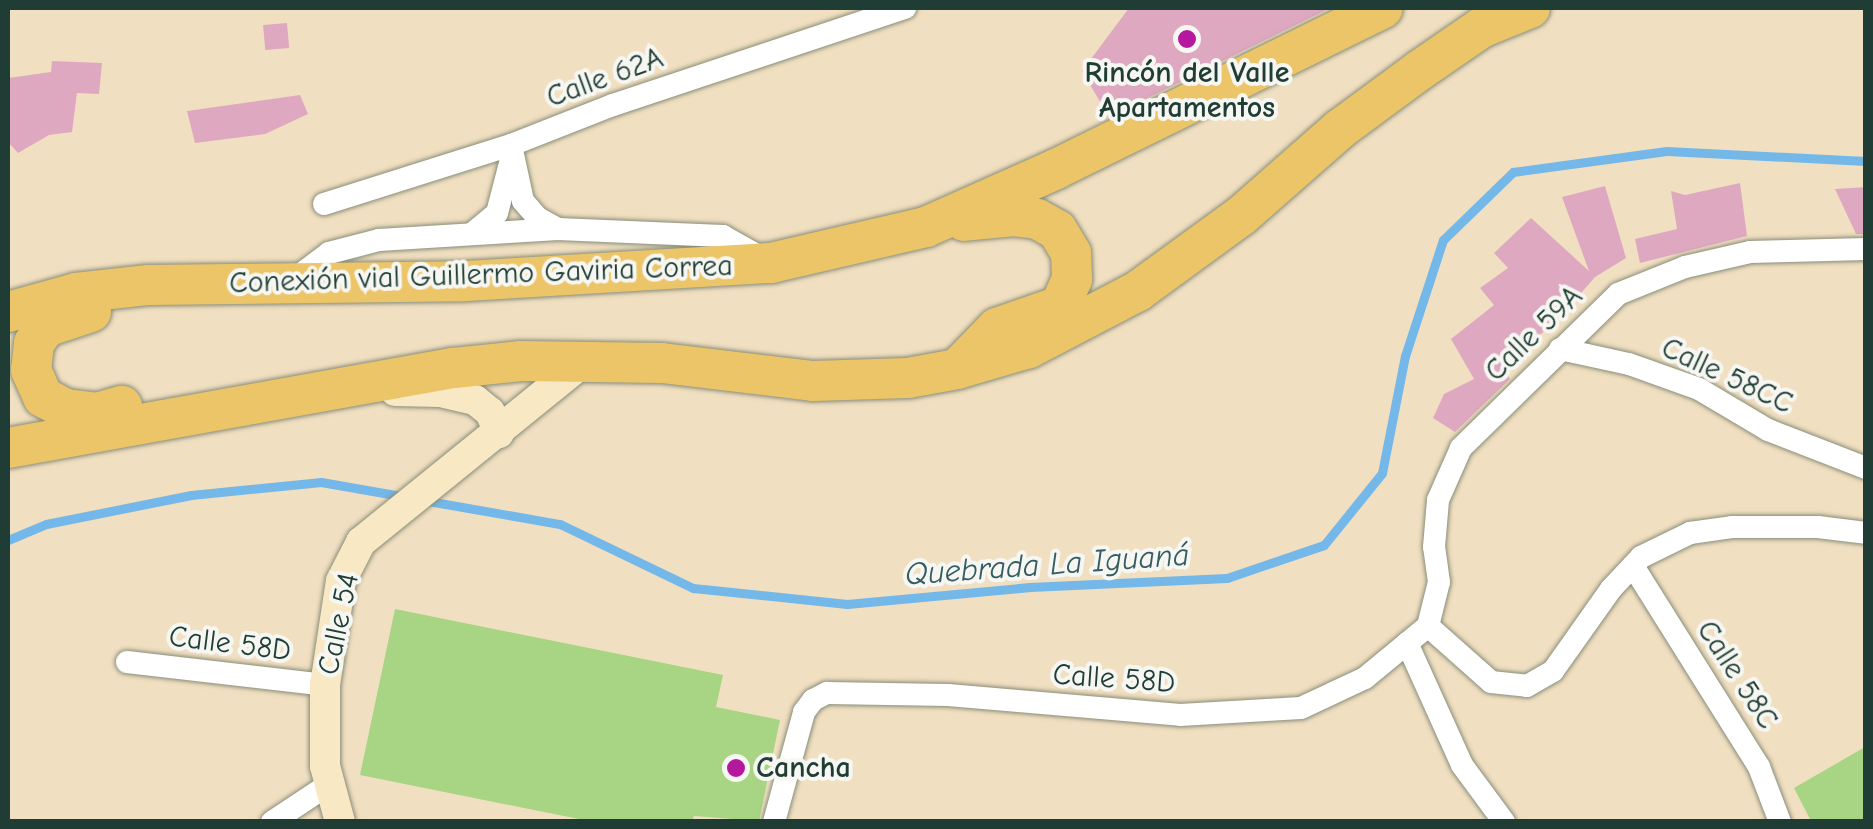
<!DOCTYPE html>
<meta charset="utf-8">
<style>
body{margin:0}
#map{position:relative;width:1873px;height:829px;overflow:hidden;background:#f1dfc1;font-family:"Comic Neue",sans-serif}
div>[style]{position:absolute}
.green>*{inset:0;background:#a7d583}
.stream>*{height:9px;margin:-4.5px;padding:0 4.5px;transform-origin:4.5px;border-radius:4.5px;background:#74b7e9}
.building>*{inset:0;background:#dfa8c1;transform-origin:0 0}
.roads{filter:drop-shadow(0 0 2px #888e7a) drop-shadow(0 0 2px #888e7a)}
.street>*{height:22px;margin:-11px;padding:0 11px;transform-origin:11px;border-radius:11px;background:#fff}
.secondary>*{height:30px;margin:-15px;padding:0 15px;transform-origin:15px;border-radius:15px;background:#f8e8c3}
.highway>*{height:40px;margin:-20px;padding:0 20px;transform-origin:20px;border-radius:20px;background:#edc569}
.dots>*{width:28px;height:28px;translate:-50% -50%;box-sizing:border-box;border:5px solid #f6f6f2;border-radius:50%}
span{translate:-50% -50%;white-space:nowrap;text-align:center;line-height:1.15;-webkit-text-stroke:8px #f6f6f2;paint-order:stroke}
.poi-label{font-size:30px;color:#1f3d34;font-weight:700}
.left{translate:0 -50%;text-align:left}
.street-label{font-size:30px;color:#1f3d34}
.water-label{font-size:32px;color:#345c61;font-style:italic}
.frame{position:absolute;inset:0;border:10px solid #1f3d34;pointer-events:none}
</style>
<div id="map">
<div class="green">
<div style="clip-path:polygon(395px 609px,723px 675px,716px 707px,780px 720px,759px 821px,694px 816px,692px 821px,589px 821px,360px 775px)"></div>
<div style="clip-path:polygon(1865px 747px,1865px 821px,1811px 821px,1794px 788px)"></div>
</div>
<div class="stream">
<div style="left:422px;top:500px;width:140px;rotate:9.9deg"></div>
<div style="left:560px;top:524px;width:148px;rotate:25.7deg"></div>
<div style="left:693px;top:588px;width:155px;rotate:5.9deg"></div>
<div style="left:847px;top:604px;width:184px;rotate:-5.3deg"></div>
<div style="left:1030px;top:587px;width:197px;rotate:-2.6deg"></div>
<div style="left:1227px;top:578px;width:102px;rotate:-18.8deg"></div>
<div style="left:1324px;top:545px;width:92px;rotate:-51.1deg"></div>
<div style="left:1382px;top:473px;width:119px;rotate:-78.9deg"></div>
<div style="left:1405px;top:356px;width:122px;rotate:-71.9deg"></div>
<div style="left:1443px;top:240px;width:98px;rotate:-44.2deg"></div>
<div style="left:1513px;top:172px;width:155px;rotate:-7.8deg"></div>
<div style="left:1667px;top:151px;width:199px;rotate:2.9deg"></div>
<div style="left:8px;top:540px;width:41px;rotate:-22.8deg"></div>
<div style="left:46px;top:524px;width:148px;rotate:-11.3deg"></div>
<div style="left:191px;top:495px;width:131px;rotate:-5.7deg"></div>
<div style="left:321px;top:482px;width:87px;rotate:9.9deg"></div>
</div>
<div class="building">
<div style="clip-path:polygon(1129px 8px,1330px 8px,1109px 117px,1082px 71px)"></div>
<div style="left:287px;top:23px;width:25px;height:24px;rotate:85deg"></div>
<div style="clip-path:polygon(52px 61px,102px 63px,99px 94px,77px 93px,72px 132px,49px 135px,18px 153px,8px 142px,8px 78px,51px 72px)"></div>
<div style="clip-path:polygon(300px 95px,308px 114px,265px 134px,195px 143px,187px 111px)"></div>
<div style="clip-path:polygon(1740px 183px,1747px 236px,1640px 263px,1635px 239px,1677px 229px,1671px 191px,1685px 195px)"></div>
<div style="clip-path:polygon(1605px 186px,1626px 258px,1595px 277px,1555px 323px,1501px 365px,1510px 379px,1455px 432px,1433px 418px,1444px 394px,1474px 379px,1451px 339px,1494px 305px,1480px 288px,1508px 268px,1494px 253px,1531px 218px,1589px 271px,1562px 197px)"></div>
<div style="clip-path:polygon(1866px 187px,1866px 234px,1856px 234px,1835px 189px)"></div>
</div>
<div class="roads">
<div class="street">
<div style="left:511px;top:145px;width:57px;rotate:77.9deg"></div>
<div style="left:523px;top:201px;width:23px;rotate:49deg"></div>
<div style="left:538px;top:218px;width:23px;rotate:29deg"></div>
<div style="left:324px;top:204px;width:196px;rotate:-17.5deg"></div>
<div style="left:511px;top:145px;width:110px;rotate:-21.4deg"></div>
<div style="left:613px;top:105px;width:308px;rotate:-18.4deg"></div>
<div style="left:473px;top:233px;width:31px;rotate:-40deg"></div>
<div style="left:497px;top:213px;width:52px;rotate:-75.4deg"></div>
<div style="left:293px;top:280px;width:45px;rotate:-36.9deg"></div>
<div style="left:329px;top:253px;width:52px;rotate:-14.6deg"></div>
<div style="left:379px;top:240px;width:179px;rotate:-3.5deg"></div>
<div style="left:558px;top:229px;width:165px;rotate:2.4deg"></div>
<div style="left:723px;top:236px;width:47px;rotate:29.3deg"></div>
<div style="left:1560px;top:349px;width:71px;rotate:12.3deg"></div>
<div style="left:1629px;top:364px;width:74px;rotate:19.7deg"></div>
<div style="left:1699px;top:389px;width:80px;rotate:30.7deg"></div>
<div style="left:1768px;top:430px;width:105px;rotate:21.2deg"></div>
<div style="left:1633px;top:566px;width:237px;rotate:57.9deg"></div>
<div style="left:1759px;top:767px;width:59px;rotate:69.1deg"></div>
<div style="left:1428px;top:626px;width:84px;rotate:41.6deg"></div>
<div style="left:1491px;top:682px;width:36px;rotate:6deg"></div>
<div style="left:1527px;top:686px;width:30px;rotate:-30deg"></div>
<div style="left:1553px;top:671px;width:100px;rotate:-54.7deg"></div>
<div style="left:1611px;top:589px;width:44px;rotate:-46.8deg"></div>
<div style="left:1641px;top:557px;width:55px;rotate:-26.1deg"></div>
<div style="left:1690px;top:533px;width:42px;rotate:-8.1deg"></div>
<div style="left:1732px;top:527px;width:86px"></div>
<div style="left:1818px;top:527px;width:48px;rotate:7.1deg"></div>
<div style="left:1407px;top:643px;width:134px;rotate:65.7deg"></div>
<div style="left:1462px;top:765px;width:71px;rotate:53.6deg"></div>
<div style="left:127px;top:662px;width:199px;rotate:6.6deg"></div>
<div style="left:272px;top:822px;width:67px;rotate:-33.5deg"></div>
<div style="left:774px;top:822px;width:114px;rotate:-74.7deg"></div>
<div style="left:804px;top:712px;width:15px;rotate:-53deg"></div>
<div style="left:813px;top:700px;width:16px;rotate:-27deg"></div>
<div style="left:827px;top:693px;width:121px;rotate:0.9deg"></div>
<div style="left:948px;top:695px;width:233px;rotate:4.9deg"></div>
<div style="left:1180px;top:715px;width:121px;rotate:-3.3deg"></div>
<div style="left:1301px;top:708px;width:71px;rotate:-25.1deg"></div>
<div style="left:1365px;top:678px;width:82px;rotate:-39.5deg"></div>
<div style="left:1428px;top:626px;width:45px;rotate:-76deg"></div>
<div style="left:1439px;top:582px;width:35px;rotate:-98deg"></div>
<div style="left:1434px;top:547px;width:47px;rotate:-85.1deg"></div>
<div style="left:1438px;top:500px;width:57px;rotate:-66.1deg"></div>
<div style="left:1461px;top:448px;width:220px;rotate:-44.4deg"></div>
<div style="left:1618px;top:294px;width:72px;rotate:-21.9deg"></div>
<div style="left:1685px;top:267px;width:67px;rotate:-13deg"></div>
<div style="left:1750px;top:252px;width:116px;rotate:-1.5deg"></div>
</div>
<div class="secondary">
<div style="left:395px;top:391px;width:45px;rotate:1.3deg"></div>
<div style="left:440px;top:392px;width:36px;rotate:13deg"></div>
<div style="left:475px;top:400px;width:19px;rotate:39deg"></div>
<div style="left:490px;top:412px;width:23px;rotate:67deg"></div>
<div style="left:340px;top:822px;width:58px;rotate:-105deg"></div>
<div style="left:325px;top:766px;width:81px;rotate:-90deg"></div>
<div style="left:325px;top:685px;width:105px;rotate:-81.3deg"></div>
<div style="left:341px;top:581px;width:44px;rotate:-62.9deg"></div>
<div style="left:361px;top:542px;width:292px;rotate:-39deg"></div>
</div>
<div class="highway">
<div style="left:8px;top:312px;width:71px;rotate:-15.6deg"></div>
<div style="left:76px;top:293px;width:73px;rotate:-6.3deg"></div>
<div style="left:149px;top:285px;width:316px;rotate:-0.7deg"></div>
<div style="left:465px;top:281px;width:307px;rotate:-3.4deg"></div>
<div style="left:771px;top:263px;width:159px;rotate:-13.1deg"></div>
<div style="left:926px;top:227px;width:142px;rotate:-24deg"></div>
<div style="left:1056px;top:169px;width:364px;rotate:-26.2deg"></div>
<div style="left:91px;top:312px;width:47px;rotate:161.6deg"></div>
<div style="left:46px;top:327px;width:20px;rotate:127deg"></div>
<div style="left:34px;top:343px;width:27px;rotate:96deg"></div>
<div style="left:31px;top:370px;width:30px;rotate:66deg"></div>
<div style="left:43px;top:397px;width:26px;rotate:28deg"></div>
<div style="left:66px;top:409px;width:31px;rotate:7deg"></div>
<div style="left:97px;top:413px;width:26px;rotate:-16deg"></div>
<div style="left:961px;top:365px;width:52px;rotate:-45.8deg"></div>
<div style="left:997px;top:328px;width:67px;rotate:-19.2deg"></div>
<div style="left:1060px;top:306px;width:30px;rotate:-66deg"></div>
<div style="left:1072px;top:279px;width:26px;rotate:-92deg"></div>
<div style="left:1071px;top:253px;width:27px;rotate:-121deg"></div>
<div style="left:1057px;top:230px;width:23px;rotate:-151deg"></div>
<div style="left:1037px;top:219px;width:23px;rotate:-173deg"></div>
<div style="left:1014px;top:216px;width:50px;rotate:174.3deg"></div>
<div style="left:8px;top:448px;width:453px;rotate:-10.2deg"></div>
<div style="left:454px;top:368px;width:67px;rotate:-6deg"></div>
<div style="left:521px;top:361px;width:141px;rotate:0.8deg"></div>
<div style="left:662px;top:363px;width:152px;rotate:6.8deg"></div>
<div style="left:813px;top:381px;width:95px;rotate:-1.8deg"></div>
<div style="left:908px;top:378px;width:50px;rotate:-10.4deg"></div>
<div style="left:957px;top:369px;width:75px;rotate:-16.3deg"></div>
<div style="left:1029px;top:348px;width:123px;rotate:-27.6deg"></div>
<div style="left:1138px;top:291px;width:127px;rotate:-36.1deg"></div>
<div style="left:1241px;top:216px;width:132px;rotate:-41.3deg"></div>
<div style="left:1340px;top:129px;width:99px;rotate:-36.4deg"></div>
<div style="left:1420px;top:70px;width:74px;rotate:-34.5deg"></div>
<div style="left:1481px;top:28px;width:53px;rotate:-22.2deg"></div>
</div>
</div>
<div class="dots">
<div style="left:1187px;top:39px;background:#b5179e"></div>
<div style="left:736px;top:768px;background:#b5179e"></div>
</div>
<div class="poi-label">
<span style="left:1187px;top:90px">Rincón del Valle<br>Apartamentos</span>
<span class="left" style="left:756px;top:768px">Cancha</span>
</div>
<div class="street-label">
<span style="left:605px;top:78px;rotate:-20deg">Calle 62A</span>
<span style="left:481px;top:275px;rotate:-2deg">Conexión vial Guillermo Gaviria Correa</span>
<span style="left:1534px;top:334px;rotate:-44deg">Calle 59A</span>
<span style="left:1727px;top:376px;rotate:25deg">Calle 58CC</span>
<span style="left:339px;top:624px;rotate:-78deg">Calle 54</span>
<span style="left:230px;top:644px;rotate:7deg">Calle 58D</span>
<span style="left:1737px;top:675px;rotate:57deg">Calle 58C</span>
<span style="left:1114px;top:679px;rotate:4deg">Calle 58D</span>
</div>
<div class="water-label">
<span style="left:1047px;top:565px;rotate:-4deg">Quebrada La Iguaná</span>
</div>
<div class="frame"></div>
</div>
